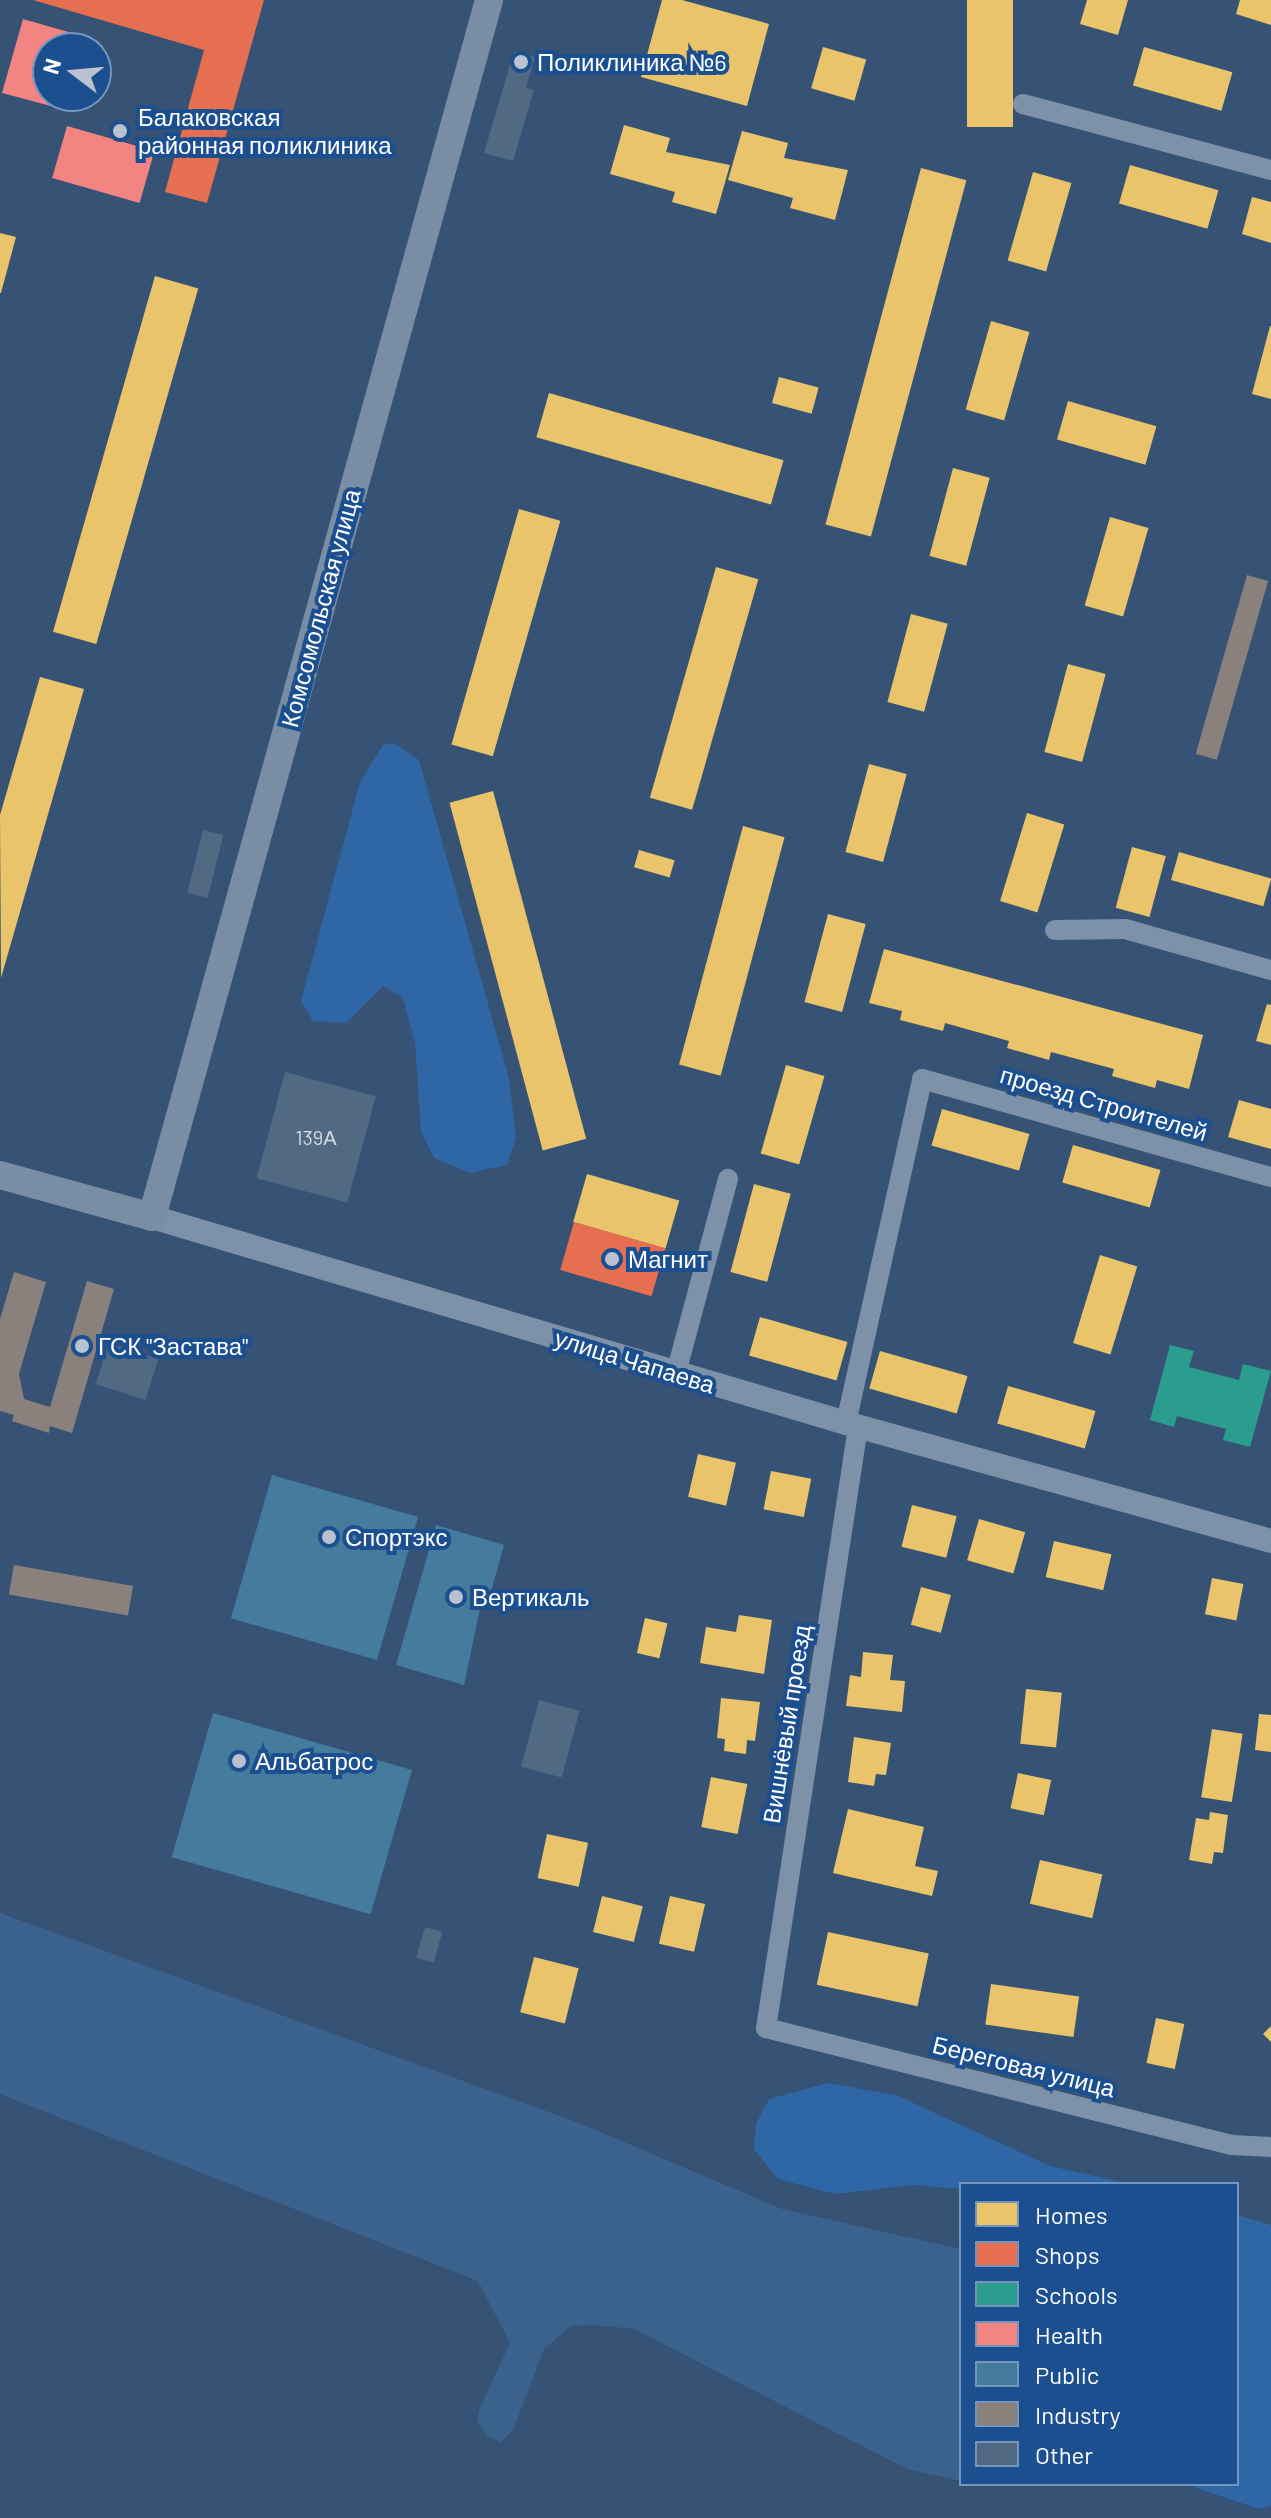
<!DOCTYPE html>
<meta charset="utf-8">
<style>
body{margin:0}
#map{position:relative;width:1271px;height:2518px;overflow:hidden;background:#365274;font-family:Barlow,sans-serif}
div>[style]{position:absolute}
.green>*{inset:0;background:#2f66a5}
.water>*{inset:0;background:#3b618d}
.homes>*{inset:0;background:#e9c46a;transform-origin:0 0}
.shops>*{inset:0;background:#e76f51;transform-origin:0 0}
.schools>*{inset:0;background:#2a9d8f}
.health>*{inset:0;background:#f28482;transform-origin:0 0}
.public>*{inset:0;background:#457b9d;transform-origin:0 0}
.industry>*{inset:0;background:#8a817c;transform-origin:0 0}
.building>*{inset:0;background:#526984;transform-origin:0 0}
.minor>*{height:20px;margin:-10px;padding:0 10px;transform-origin:10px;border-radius:10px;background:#7d92a8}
.tertiary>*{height:24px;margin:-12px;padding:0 12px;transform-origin:12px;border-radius:12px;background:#7d92a8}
.secondary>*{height:28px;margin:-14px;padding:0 14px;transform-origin:14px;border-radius:14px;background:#798da4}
.dots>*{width:22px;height:22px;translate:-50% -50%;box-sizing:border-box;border:4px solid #1b4f8f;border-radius:50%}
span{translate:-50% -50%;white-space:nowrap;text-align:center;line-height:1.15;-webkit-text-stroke:8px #1b4f8f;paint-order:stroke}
.number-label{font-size:20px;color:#d4dae0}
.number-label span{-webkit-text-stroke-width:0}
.poi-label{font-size:24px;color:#fff}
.left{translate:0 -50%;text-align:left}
.street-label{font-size:24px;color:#fff}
.legend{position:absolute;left:959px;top:2182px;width:280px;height:304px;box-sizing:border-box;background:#1b4f8f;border:2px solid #7695bc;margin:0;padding:10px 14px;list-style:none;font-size:24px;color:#fff}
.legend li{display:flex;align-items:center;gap:16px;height:40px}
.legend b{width:40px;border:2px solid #7695bc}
.north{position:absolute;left:32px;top:32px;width:80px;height:80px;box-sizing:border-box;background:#1b4f8f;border:2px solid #7695bc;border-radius:50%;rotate:286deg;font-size:22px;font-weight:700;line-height:32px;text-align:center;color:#fff}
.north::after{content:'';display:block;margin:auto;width:28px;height:36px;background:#b9c2ce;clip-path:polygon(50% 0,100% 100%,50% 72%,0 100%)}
</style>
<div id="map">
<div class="green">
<div style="clip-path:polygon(394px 743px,419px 760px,509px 1078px,516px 1138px,507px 1165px,470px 1173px,434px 1158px,421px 1132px,415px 1043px,403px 998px,383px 986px,346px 1023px,313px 1021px,301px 1001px,360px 782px,383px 745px)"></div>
<div style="clip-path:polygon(828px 2083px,896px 2095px,1050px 2166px,1130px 2184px,961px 2184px,961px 2189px,913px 2185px,835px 2194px,778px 2179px,754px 2149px,756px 2124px,769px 2099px)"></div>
<div style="clip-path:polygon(1237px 2215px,1271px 2225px,1271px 2506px,1259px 2509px,1185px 2484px,1237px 2484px)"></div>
</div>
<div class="water">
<div style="clip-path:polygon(0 1913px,579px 2123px,782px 2209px,961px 2249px,961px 2481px,907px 2469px,634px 2329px,594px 2325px,571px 2326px,544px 2349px,513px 2430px,501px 2442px,487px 2436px,477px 2422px,480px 2407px,510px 2343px,478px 2281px,0 2094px)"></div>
</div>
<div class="homes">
<div style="clip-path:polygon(662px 0,682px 0,769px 24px,747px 106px,641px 77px)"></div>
<div style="left:967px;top:0;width:46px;height:127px"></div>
<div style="clip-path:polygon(1087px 0,1128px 0,1118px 35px,1080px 24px)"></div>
<div style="clip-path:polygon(1240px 0,1271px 0,1271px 25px,1236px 14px)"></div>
<div style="left:823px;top:47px;width:45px;height:43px;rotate:16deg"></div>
<div style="left:1144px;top:47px;width:92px;height:40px;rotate:16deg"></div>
<div style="clip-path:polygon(624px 125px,670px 138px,666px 152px,730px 165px,716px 214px,672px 202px,675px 192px,610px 174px)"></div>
<div style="clip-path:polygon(742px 131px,788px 143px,784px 158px,848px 170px,835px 220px,790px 208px,793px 198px,728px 180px)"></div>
<div style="left:1130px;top:165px;width:92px;height:40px;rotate:16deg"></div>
<div style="left:921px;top:168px;width:47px;height:369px;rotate:15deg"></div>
<div style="left:1033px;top:172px;width:40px;height:92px;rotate:16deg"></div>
<div style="clip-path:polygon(1252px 197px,1271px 202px,1271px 243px,1242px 234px)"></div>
<div style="clip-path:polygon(0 233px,16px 237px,1px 293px,0 293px)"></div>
<div style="left:155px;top:276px;width:45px;height:370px;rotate:16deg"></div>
<div style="left:991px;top:321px;width:40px;height:92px;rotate:16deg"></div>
<div style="clip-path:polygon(1270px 326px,1271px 326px,1271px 399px,1252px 394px)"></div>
<div style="left:779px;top:377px;width:41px;height:27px;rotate:15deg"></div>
<div style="left:549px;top:393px;width:244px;height:46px;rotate:16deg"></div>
<div style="left:1068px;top:401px;width:92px;height:40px;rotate:16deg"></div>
<div style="left:953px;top:468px;width:38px;height:91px;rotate:15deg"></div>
<div style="left:519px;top:509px;width:43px;height:245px;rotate:16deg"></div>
<div style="left:1110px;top:517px;width:40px;height:92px;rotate:16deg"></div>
<div style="left:716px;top:567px;width:44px;height:240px;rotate:16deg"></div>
<div style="left:911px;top:614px;width:38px;height:91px;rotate:15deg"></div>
<div style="left:1068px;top:664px;width:39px;height:91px;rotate:15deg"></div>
<div style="clip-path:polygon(40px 677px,84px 689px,1px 978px,0 815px)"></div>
<div style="left:869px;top:764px;width:39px;height:91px;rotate:15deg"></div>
<div style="left:493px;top:791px;width:360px;height:45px;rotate:75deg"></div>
<div style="left:1027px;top:813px;width:39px;height:92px;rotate:17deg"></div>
<div style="left:743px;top:826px;width:43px;height:247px;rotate:15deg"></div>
<div style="left:1132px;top:847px;width:35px;height:63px;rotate:15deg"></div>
<div style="left:639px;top:850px;width:37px;height:18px;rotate:16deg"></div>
<div style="left:1179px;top:852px;width:96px;height:29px;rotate:16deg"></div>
<div style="left:828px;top:914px;width:39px;height:91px;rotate:15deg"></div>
<div style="clip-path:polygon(884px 949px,1203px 1035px,1189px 1089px,1157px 1080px,1155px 1088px,1112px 1076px,1114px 1069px,1051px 1052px,1049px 1060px,1007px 1048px,1009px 1041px,945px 1023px,943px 1031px,900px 1020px,902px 1011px,869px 1003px)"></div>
<div style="clip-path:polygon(1267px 1004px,1271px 1005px,1271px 1045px,1256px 1041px)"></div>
<div style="left:786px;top:1065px;width:40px;height:92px;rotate:16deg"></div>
<div style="clip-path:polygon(1239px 1100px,1271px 1109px,1271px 1149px,1228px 1137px)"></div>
<div style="left:942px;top:1109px;width:91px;height:38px;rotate:16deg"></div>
<div style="left:1073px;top:1145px;width:91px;height:39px;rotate:16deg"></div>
<div style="left:587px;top:1174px;width:96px;height:50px;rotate:16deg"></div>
<div style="left:754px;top:1184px;width:38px;height:91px;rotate:15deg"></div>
<div style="left:1100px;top:1255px;width:39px;height:92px;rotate:17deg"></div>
<div style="left:760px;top:1317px;width:91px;height:40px;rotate:16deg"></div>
<div style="left:880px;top:1351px;width:91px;height:39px;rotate:16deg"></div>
<div style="left:1008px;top:1386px;width:91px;height:39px;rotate:16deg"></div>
<div style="left:698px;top:1454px;width:39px;height:44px;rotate:13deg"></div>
<div style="left:771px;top:1471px;width:41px;height:39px;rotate:11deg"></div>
<div style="left:912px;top:1505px;width:46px;height:43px;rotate:14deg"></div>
<div style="left:979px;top:1519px;width:48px;height:43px;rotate:16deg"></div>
<div style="left:1054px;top:1541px;width:59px;height:37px;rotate:13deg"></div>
<div style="left:1212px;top:1578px;width:32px;height:37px;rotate:11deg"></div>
<div style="left:921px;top:1587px;width:31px;height:39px;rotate:15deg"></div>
<div style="clip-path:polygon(739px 1615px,772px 1620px,764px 1674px,700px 1663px,706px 1627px,736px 1632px)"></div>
<div style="left:645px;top:1618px;width:23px;height:36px;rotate:13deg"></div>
<div style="clip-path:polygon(863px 1652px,893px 1655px,890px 1680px,905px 1681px,902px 1712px,846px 1706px,850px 1675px,861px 1677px)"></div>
<div style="left:1026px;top:1689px;width:36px;height:55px;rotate:6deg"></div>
<div style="clip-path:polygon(721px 1698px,760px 1702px,755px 1741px,747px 1740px,746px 1754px,724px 1751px,725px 1739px,717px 1738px)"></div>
<div style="clip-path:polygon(1259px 1714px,1271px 1715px,1271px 1752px,1255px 1750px)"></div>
<div style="left:1212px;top:1729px;width:31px;height:69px;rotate:9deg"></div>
<div style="clip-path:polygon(854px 1737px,891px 1743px,886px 1775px,876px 1774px,874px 1786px,848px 1782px)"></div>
<div style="left:1018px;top:1773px;width:34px;height:36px;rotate:12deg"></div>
<div style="left:711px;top:1777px;width:37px;height:51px;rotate:11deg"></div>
<div style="clip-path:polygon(848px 1809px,924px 1827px,915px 1866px,938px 1871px,932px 1896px,833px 1873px)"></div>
<div style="clip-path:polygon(1210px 1812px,1228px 1815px,1223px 1853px,1214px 1852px,1212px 1864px,1189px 1860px,1196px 1818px,1209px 1820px)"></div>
<div style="left:547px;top:1834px;width:42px;height:45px;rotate:12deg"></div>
<div style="left:1040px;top:1860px;width:64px;height:45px;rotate:13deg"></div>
<div style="left:602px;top:1896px;width:42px;height:37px;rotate:14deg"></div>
<div style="left:670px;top:1896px;width:36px;height:49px;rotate:13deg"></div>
<div style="left:828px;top:1932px;width:103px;height:54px;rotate:12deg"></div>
<div style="left:534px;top:1957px;width:46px;height:57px;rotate:14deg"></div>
<div style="left:991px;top:1984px;width:89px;height:41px;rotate:8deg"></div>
<div style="left:1156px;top:2018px;width:29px;height:46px;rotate:12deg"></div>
<div style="clip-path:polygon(1271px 2026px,1271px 2042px,1263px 2034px)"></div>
</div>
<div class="shops">
<div style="clip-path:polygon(33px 0,264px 0,207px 203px,165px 192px,204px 50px)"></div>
<div style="left:574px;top:1222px;width:95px;height:50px;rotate:16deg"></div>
</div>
<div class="schools">
<div style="clip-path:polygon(1170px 1345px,1194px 1351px,1189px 1367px,1239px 1380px,1243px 1364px,1271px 1371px,1250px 1447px,1223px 1440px,1226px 1429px,1177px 1416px,1174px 1427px,1150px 1420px)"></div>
</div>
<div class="health">
<div style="clip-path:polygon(23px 19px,72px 33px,67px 48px,48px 48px,51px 106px,2px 93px)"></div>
<div style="left:67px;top:126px;width:91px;height:54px;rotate:16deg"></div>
</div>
<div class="public">
<div style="left:272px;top:1475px;width:152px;height:149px;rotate:16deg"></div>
<div style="clip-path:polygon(436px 1525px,504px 1545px,487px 1606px,481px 1604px,464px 1685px,396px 1665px)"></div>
<div style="left:213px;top:1713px;width:207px;height:150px;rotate:16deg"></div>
</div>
<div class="industry">
<div style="left:1247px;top:575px;width:22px;height:186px;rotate:16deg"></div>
<div style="clip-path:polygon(14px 1272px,46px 1282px,19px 1374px,24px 1399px,50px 1407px,87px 1281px,114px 1289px,72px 1433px,50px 1426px,49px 1433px,12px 1421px,14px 1415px,0 1411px,0 1319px)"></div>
<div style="left:14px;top:1565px;width:121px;height:30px;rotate:10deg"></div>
</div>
<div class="building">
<div style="clip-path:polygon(514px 51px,535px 57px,526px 88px,534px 90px,513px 161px,484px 153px)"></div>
<div style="left:203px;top:830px;width:21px;height:65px;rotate:14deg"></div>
<div style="left:285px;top:1072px;width:94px;height:110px;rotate:15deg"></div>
<div style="left:109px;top:1343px;width:52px;height:43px;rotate:18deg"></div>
<div style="left:539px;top:1700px;width:42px;height:69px;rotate:15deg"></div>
<div style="left:425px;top:1927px;width:18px;height:32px;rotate:16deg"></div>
</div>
<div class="minor">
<div style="left:1023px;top:104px;width:257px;rotate:14.9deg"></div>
<div style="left:1055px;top:930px;width:70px;rotate:-0.8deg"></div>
<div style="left:1125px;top:929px;width:152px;rotate:15.7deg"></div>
<div style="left:676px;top:1373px;width:201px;rotate:-75deg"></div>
<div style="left:846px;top:1423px;width:352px;rotate:-77.5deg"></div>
<div style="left:922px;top:1079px;width:362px;rotate:15.7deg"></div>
<div style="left:858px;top:1427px;width:608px;rotate:98.7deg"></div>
<div style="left:766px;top:2028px;width:479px;rotate:14.1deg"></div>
<div style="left:1231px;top:2145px;width:40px;rotate:2.9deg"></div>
</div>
<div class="tertiary">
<div style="left:152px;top:1217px;width:724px;rotate:16.53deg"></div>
<div style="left:846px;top:1423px;width:441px;rotate:15.5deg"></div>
</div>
<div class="secondary">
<div style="left:0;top:1175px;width:158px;rotate:15.4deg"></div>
<div style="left:152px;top:1217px;width:1263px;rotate:-74.52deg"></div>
</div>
<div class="dots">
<div style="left:521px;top:62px;background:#b9c2ce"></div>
<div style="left:120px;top:131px;background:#b9c2ce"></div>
<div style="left:612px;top:1259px;background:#b9c2ce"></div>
<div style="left:82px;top:1346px;background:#b9c2ce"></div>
<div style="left:329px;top:1537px;background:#b9c2ce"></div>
<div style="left:456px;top:1597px;background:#b9c2ce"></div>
<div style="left:239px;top:1761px;background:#b9c2ce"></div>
</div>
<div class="number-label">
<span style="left:316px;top:1137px">139А</span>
</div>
<div class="poi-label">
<span class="left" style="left:537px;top:62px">Поликлиника №6</span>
<span class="left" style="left:138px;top:131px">Балаковская<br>районная поликлиника</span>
<span class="left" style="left:628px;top:1259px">Магнит</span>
<span class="left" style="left:98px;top:1346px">ГСК "Застава"</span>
<span class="left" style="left:345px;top:1537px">Спортэкс</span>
<span class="left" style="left:472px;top:1597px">Вертикаль</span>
<span class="left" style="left:255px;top:1761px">Альбатрос</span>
</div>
<div class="street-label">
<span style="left:320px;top:608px;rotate:-75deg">Комсомольская улица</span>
<span style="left:1104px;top:1103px;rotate:16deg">проезд Строителей</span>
<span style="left:635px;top:1361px;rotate:17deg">улица Чапаева</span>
<span style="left:786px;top:1724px;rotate:-81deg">Вишнёвый проезд</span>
<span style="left:1024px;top:2066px;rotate:14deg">Береговая улица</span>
</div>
<ul class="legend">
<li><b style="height:22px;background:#e9c46a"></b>Homes</li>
<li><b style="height:22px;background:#e76f51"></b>Shops</li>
<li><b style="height:22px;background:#2a9d8f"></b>Schools</li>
<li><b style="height:22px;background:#f28482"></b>Health</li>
<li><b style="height:22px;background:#457b9d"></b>Public</li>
<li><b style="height:22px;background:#8a817c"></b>Industry</li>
<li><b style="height:22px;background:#526984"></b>Other</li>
</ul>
<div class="north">N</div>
</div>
